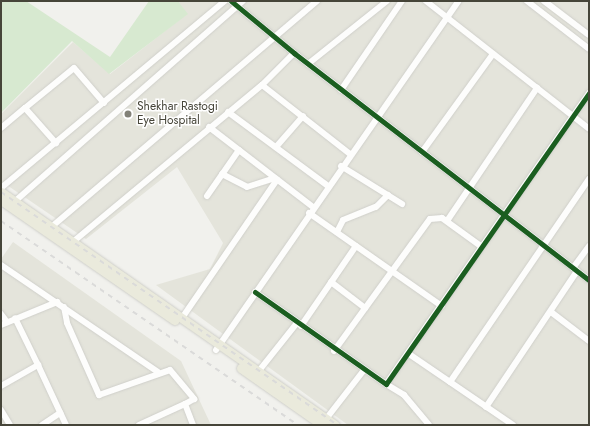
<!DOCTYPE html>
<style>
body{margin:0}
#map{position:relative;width:590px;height:426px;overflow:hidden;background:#f1f1ed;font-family:Jost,sans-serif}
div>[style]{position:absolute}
.residential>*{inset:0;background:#e4e4db}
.green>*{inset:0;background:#d7e9d0}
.roads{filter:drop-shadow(0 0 1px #cfcfca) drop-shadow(0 0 1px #cfcfca)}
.minor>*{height:6px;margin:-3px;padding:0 3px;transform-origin:3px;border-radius:3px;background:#fdfdfc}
.highway>*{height:9px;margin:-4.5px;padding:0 4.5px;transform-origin:4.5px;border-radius:4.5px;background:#eaeadc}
.rail>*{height:2px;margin-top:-1px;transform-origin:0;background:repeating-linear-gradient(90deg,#dadad9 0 5px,transparent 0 10px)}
.cycleway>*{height:5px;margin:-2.5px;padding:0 2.5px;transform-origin:2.5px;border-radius:2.5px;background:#1b5e20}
.dots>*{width:11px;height:11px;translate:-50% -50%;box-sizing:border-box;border:2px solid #fff;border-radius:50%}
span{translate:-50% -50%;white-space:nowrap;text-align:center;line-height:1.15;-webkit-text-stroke:3px #fff;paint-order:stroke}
.poi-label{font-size:12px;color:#464539}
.left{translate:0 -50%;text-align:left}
.frame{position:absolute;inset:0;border:2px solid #464539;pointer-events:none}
</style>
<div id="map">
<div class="residential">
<div style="clip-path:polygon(178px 1px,589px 1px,589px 425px,348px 425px,156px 285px,210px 269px,223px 243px,177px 167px,86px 239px,1px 181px,1px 114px,73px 42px,110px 74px,187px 14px)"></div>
<div style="clip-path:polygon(13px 242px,181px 361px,211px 425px,1px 425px,1px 259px)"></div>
</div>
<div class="green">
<div style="clip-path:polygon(1px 1px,26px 1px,110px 57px,149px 1px,178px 1px,188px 14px,109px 74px,72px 41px,1px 113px)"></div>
</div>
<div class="roads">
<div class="minor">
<div style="left:231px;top:1px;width:82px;rotate:39.5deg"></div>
<div style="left:294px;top:53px;width:372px;rotate:37.6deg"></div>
<div style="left:426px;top:1px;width:207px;rotate:38.1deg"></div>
<div style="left:527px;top:1px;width:78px;rotate:37.7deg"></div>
<div style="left:544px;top:1px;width:56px;rotate:37.1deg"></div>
<div style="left:308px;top:64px;width:101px;rotate:-38.6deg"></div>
<div style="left:262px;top:85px;width:112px;rotate:38.1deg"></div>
<div style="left:341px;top:90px;width:108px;rotate:-55.6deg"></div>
<div style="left:25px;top:108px;width:63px;rotate:-39.2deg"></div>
<div style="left:74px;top:68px;width:46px;rotate:49.4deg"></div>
<div style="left:228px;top:112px;width:124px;rotate:36.5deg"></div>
<div style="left:209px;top:127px;width:131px;rotate:37.6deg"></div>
<div style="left:1px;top:128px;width:31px;rotate:-40deg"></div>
<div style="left:25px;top:108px;width:47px;rotate:48.5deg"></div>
<div style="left:276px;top:147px;width:41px;rotate:-48.9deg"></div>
<div style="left:422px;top:152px;width:121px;rotate:-54.1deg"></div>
<div style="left:341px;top:166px;width:72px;rotate:31.9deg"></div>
<div style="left:222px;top:174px;width:28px;rotate:27deg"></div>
<div style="left:247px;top:187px;width:29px;rotate:-18deg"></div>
<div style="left:1px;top:188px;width:292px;rotate:-39.9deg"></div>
<div style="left:207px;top:196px;width:56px;rotate:-55.2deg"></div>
<div style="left:13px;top:203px;width:306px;rotate:-41.3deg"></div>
<div style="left:309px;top:213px;width:162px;rotate:35deg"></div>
<div style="left:447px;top:221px;width:161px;rotate:-55.9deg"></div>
<div style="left:49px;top:229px;width:352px;rotate:-40.4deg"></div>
<div style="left:337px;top:232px;width:13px;rotate:-63deg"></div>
<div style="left:343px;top:220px;width:35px;rotate:-22deg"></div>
<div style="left:376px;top:207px;width:17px;rotate:-45deg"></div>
<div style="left:74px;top:241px;width:244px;rotate:-39.7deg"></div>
<div style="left:262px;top:85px;width:45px;rotate:-45deg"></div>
<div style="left:1px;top:265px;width:190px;rotate:34.3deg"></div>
<div style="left:573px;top:268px;width:27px;rotate:-54deg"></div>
<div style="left:331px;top:282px;width:43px;rotate:37.4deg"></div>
<div style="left:255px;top:292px;width:160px;rotate:35.1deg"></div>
<div style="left:386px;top:384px;width:355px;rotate:-55.1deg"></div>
<div style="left:64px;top:307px;width:16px;rotate:79deg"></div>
<div style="left:67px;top:323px;width:79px;rotate:66deg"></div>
<div style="left:99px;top:395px;width:75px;rotate:-19.4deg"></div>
<div style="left:170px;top:370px;width:38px;rotate:50deg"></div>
<div style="left:194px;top:399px;width:10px;rotate:151deg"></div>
<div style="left:185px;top:404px;width:22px;rotate:69deg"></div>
<div style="left:551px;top:312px;width:48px;rotate:37.3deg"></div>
<div style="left:1px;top:314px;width:10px;rotate:53deg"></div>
<div style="left:182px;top:318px;width:168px;rotate:-55.5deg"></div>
<div style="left:1px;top:325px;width:61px;rotate:-22.3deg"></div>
<div style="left:301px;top:326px;width:97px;rotate:-55.5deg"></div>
<div style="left:216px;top:350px;width:425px;rotate:-55.2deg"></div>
<div style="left:334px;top:351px;width:163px;rotate:-54deg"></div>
<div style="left:430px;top:219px;width:12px;rotate:-5deg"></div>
<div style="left:442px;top:218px;width:49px;rotate:35.9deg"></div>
<div style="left:409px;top:354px;width:126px;rotate:34.3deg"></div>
<div style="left:38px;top:365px;width:66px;rotate:65deg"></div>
<div style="left:258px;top:372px;width:63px;rotate:-51.5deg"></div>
<div style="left:450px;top:382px;width:246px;rotate:-55.6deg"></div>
<div style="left:386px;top:384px;width:21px;rotate:31deg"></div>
<div style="left:404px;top:395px;width:39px;rotate:50deg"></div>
<div style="left:1px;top:386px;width:43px;rotate:-29.6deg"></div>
<div style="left:38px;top:365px;width:52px;rotate:-116.1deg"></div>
<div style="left:486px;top:407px;width:164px;rotate:-56.2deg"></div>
<div style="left:1px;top:410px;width:17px;rotate:59deg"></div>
<div style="left:326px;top:419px;width:62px;rotate:-52.2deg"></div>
<div style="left:42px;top:425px;width:22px;rotate:-34deg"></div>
<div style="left:139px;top:425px;width:51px;rotate:-24.5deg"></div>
</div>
<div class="highway">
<div style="left:1px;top:192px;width:407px;rotate:34.9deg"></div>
<div style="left:1px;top:200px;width:211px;rotate:34.7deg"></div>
<div style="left:241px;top:368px;width:99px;rotate:35.1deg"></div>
</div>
</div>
<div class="rail">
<div style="left:1px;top:192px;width:409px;rotate:34.7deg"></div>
<div style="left:1px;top:221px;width:360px;rotate:34.5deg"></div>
</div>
<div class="cycleway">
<div style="left:231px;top:1px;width:82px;rotate:39.5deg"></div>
<div style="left:294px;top:53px;width:372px;rotate:37.6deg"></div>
<div style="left:255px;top:292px;width:160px;rotate:35.1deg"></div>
<div style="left:386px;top:384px;width:355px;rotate:-55.1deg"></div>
</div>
<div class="dots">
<div style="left:128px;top:114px;background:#828178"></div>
</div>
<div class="poi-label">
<span class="left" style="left:137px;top:114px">Shekhar Rastogi<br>Eye Hospital</span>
</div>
<div class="frame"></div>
</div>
